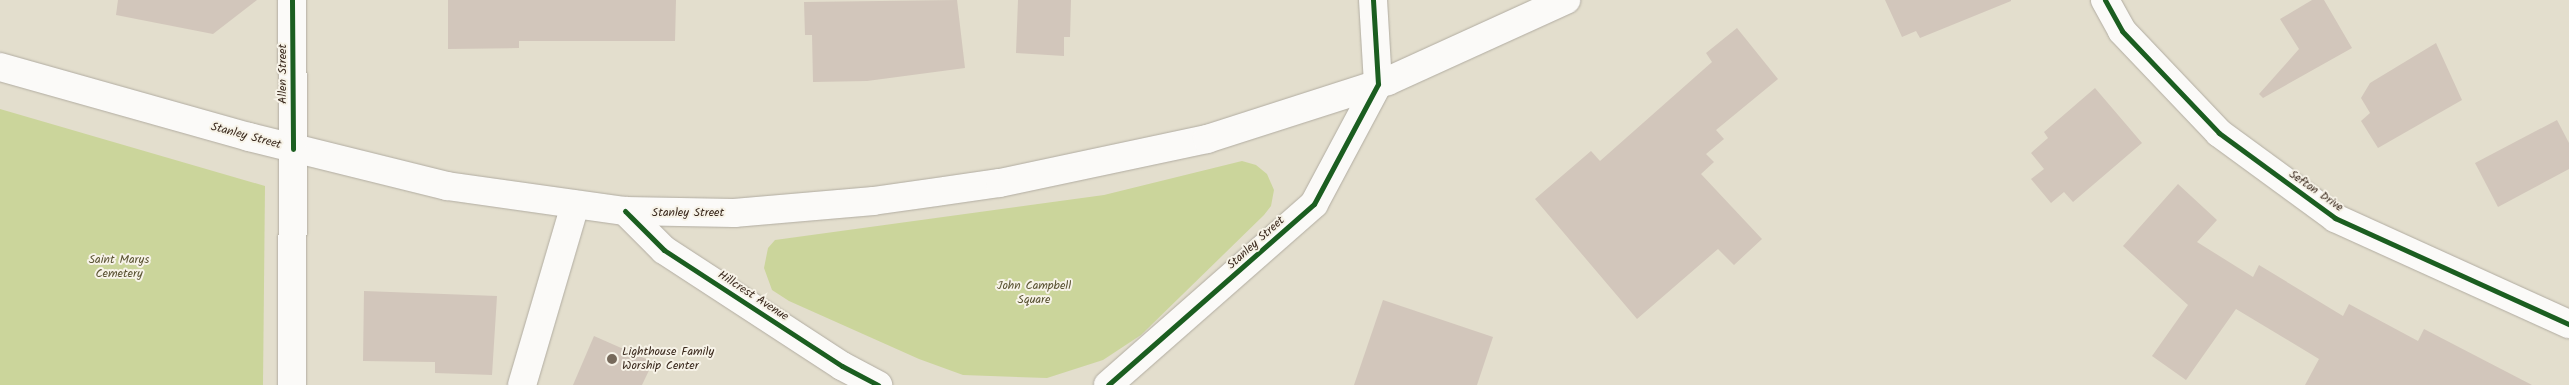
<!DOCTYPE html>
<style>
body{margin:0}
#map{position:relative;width:2569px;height:385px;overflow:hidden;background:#e3decd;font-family:Kalam,sans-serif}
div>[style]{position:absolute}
.green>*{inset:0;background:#cbd59b}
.building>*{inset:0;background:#d2c6bb}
.roads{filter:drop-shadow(0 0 1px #b1aca1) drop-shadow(0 0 1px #b1aca1)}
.minor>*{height:28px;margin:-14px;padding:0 14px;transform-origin:14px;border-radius:14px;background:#fbfaf8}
.major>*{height:28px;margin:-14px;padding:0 14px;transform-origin:14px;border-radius:14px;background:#fbfaf8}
.cycleway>*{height:5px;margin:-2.5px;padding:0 2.5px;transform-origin:2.5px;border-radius:2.5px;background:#1b5e20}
.dots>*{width:14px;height:14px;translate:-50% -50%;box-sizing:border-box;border:2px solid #f7f3e8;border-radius:50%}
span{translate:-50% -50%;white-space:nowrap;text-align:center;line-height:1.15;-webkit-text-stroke:4px #f7f3e8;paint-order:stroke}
.street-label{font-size:12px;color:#3b2a1e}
.park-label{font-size:12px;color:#5a5333}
.poi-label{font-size:12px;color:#3b2a1e}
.left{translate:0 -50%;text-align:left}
</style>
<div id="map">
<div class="green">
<div style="clip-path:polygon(0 109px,265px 186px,263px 385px,0 385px)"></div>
<div style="clip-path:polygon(1242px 161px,1256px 165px,1267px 174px,1274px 190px,1271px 206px,1264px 215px,1141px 335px,1103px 360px,1047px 378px,963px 375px,919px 359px,789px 301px,772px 290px,764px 268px,768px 248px,775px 240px,1104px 195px)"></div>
</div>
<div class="building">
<div style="clip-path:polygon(118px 0,257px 0,213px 34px,116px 15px)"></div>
<div style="clip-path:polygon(448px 0,676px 0,675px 41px,519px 41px,519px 48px,448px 49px)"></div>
<div style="clip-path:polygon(957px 0,965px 68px,867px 81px,813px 82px,812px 35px,805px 35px,804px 2px)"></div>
<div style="clip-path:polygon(1018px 0,1071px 0,1070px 37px,1064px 37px,1064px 56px,1016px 53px)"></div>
<div style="clip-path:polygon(1885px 0,2011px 0,2011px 1px,1920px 38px,1916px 31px,1902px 37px)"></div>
<div style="clip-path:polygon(2312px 0,2324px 0,2352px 48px,2263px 98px,2259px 94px,2299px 49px,2280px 19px)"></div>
<div style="clip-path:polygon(1737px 28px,1778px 79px,1716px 130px,1724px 139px,1706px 154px,1714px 162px,1701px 174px,1762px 239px,1734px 265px,1718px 249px,1637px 319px,1535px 199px,1591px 151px,1600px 161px,1712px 62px,1706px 53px)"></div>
<div style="clip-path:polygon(2436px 43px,2462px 100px,2378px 148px,2361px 121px,2370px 113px,2361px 98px,2370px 83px)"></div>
<div style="clip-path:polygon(2095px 88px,2142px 143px,2073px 202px,2064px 192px,2051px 203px,2031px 179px,2044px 169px,2031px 153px,2048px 138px,2044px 132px)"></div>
<div style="clip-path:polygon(2557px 120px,2569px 143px,2569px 169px,2498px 207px,2475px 163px)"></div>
<div style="clip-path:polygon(2178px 184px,2217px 220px,2197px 242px,2253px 277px,2259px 265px,2343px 316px,2349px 304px,2418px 341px,2424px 329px,2532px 385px,2305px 385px,2319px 359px,2236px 309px,2186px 380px,2152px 356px,2188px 305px,2123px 246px)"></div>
<div style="clip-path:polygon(364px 291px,497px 296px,492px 375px,435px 373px,435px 362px,363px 361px)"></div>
<div style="clip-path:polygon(1383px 300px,1493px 337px,1477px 385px,1354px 385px)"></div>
<div style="clip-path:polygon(594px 336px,653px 362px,642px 385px,573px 385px)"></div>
</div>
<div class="roads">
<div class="minor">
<div style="left:292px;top:0;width:149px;rotate:89.6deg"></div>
<div style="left:2105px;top:0;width:35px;rotate:61deg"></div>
<div style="left:2122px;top:31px;width:141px;rotate:46.4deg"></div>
<div style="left:2219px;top:133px;width:144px;rotate:36.2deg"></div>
<div style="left:2335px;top:218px;width:257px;rotate:24.4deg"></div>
<div style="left:625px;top:211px;width:55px;rotate:45deg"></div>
<div style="left:664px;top:250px;width:212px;rotate:33.1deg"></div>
<div style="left:842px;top:366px;width:41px;rotate:27.8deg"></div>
<div style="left:522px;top:385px;width:188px;rotate:-73.6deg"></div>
<div style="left:1108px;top:385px;width:274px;rotate:-41.3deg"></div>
<div style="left:1314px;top:204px;width:136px;rotate:-61.9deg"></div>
<div style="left:1378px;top:84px;width:84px;rotate:-93.4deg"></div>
</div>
<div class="major">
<div style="left:0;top:67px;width:259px;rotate:15.7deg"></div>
<div style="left:249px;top:137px;width:204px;rotate:13.9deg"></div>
<div style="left:447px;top:186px;width:180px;rotate:8deg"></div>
<div style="left:625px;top:211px;width:109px;rotate:1.1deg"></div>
<div style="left:734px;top:213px;width:140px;rotate:-4.9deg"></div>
<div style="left:873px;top:201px;width:128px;rotate:-8.1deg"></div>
<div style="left:1000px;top:183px;width:212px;rotate:-12deg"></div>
<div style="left:1207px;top:139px;width:190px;rotate:-17.8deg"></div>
<div style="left:1388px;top:81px;width:196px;rotate:-24.5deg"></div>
<div style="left:292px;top:385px;width:236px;rotate:-89.8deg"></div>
</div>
</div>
<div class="cycleway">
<div style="left:292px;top:0;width:149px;rotate:89.6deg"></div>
<div style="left:2105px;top:0;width:35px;rotate:61deg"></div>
<div style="left:2122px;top:31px;width:141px;rotate:46.4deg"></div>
<div style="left:2219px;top:133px;width:144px;rotate:36.2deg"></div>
<div style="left:2335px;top:218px;width:257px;rotate:24.4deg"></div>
<div style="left:625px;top:211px;width:55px;rotate:45deg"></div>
<div style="left:664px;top:250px;width:212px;rotate:33.1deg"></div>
<div style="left:842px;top:366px;width:41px;rotate:27.8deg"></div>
<div style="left:1108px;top:385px;width:274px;rotate:-41.3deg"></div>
<div style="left:1314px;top:204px;width:136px;rotate:-61.9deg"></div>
<div style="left:1378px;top:84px;width:84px;rotate:-93.4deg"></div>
</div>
<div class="dots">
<div style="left:612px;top:359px;background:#76695b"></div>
</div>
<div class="street-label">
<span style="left:283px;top:74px;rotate:-90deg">Allen Street</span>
<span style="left:246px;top:136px;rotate:15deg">Stanley Street</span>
<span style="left:2316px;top:191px;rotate:35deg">Sefton Drive</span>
<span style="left:688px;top:213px">Stanley Street</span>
<span style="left:1256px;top:243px;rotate:-42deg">Stanley Street</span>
<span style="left:753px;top:296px;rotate:33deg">Hillcrest Avenue</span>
</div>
<div class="park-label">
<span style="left:119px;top:267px">Saint Marys<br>Cemetery</span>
<span style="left:1034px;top:293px">John Campbell<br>Square</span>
</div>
<div class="poi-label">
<span class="left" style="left:622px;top:359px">Lighthouse Family<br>Worship Center</span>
</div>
</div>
